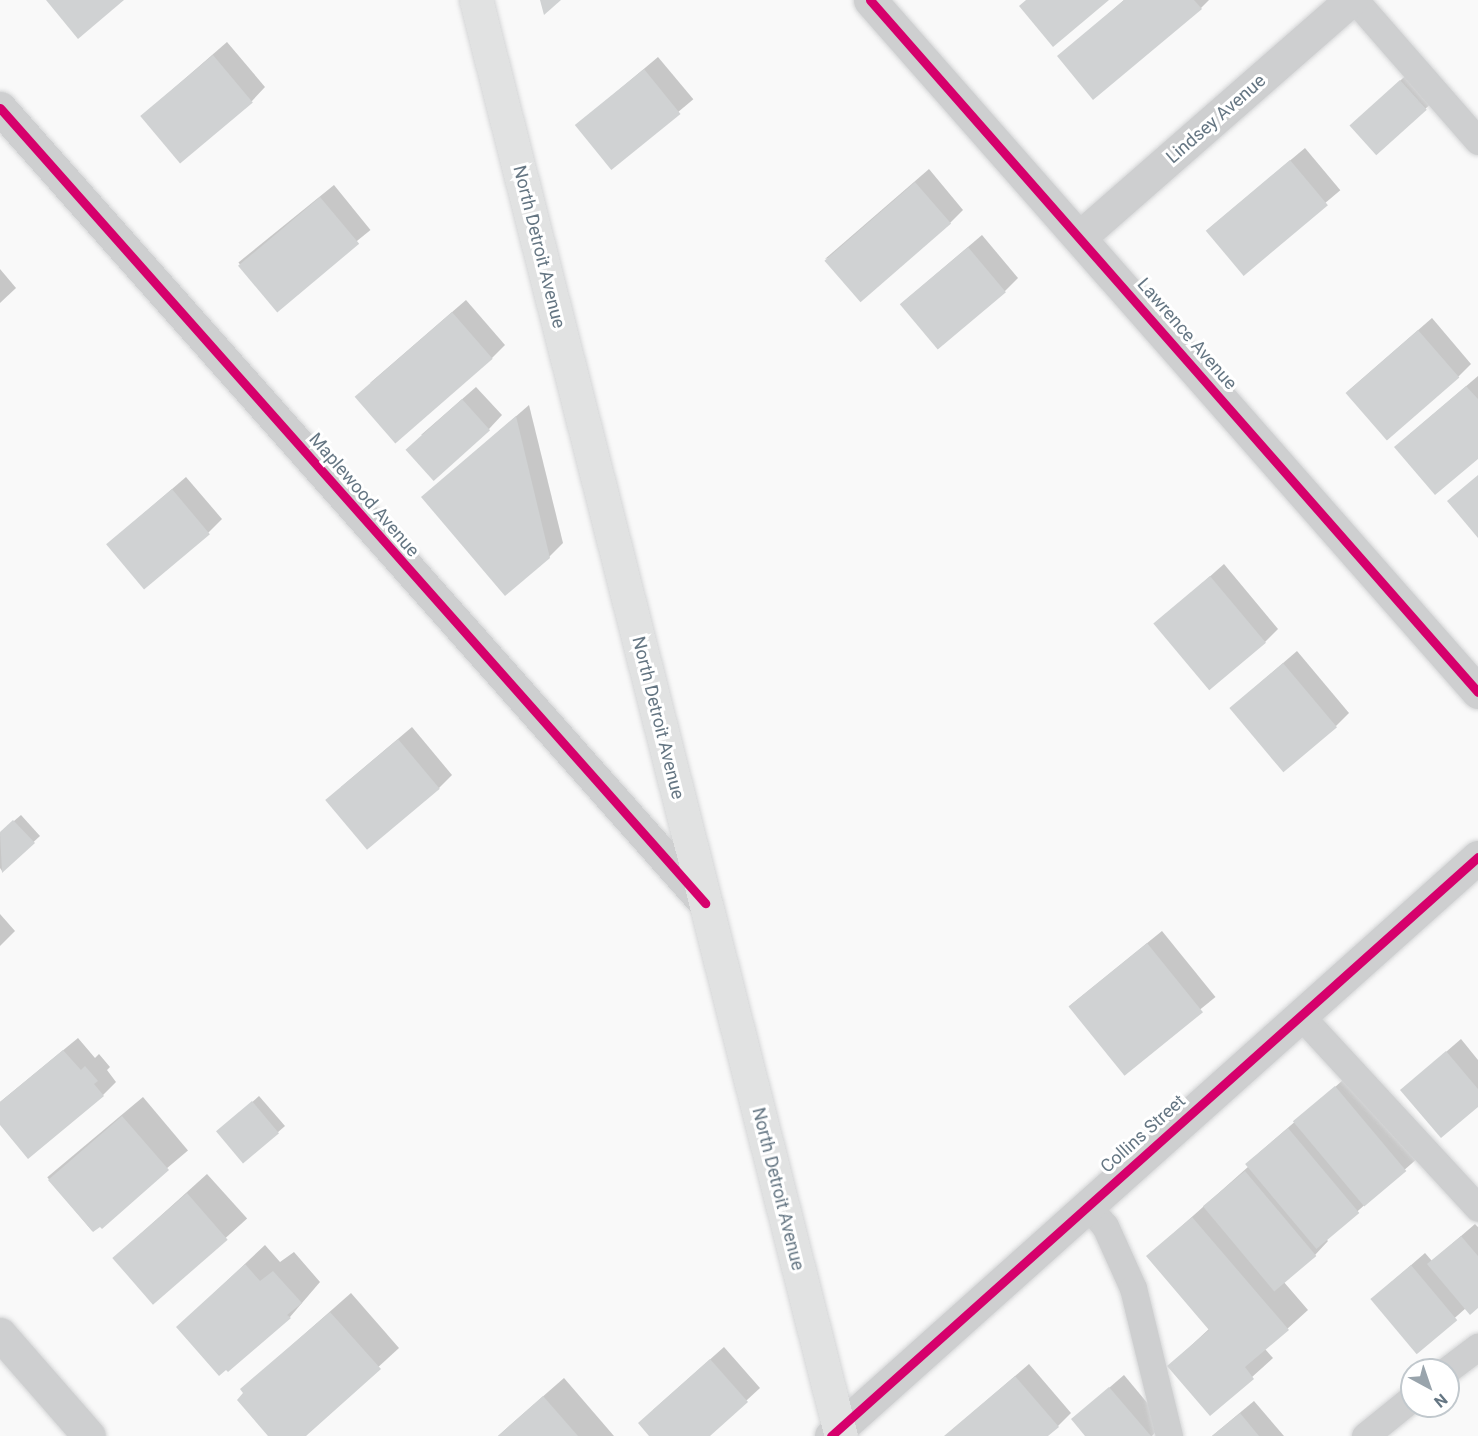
<!DOCTYPE html>
<style>
body{margin:0}
#map{position:relative;width:1478px;height:1436px;overflow:hidden;background:#f9f9f9;font-family:Roboto,sans-serif}
div>[style]{position:absolute}
.shadow>*{inset:0;background:#0003;transform-origin:0 0}
.building>*{inset:0;background:#d0d2d3;transform-origin:0 0}
.roads{filter:drop-shadow(0 0 2px #d5d6d7) drop-shadow(0 0 2px #d5d6d7)}
.service>*{height:27px;margin:-13.5px;padding:0 13.5px;transform-origin:13.5px;border-radius:13.5px;background:#cecfd0}
.minor>*{height:33px;margin:-16.5px;padding:0 16.5px;transform-origin:16.5px;border-radius:16.5px;background:#cecfd0}
.primary>*{height:33px;margin:-16.5px;padding:0 16.5px;transform-origin:16.5px;border-radius:16.5px;background:#e1e2e2}
.cycleway>*{height:9px;margin:-4.5px;padding:0 4.5px;transform-origin:4.5px;border-radius:4.5px;background:#d6006c}
span{translate:-50% -50%;white-space:nowrap;text-align:center;line-height:1.15;-webkit-text-stroke:6px #fff;paint-order:stroke}
.street-label{font-size:18px;color:#657683}
.north{position:absolute;left:1400px;top:1358px;width:60px;height:60px;box-sizing:border-box;background:#fff;border:2px solid #c1c8cd;border-radius:50%;rotate:140deg;font-size:16px;font-weight:700;line-height:24px;text-align:center;color:#657683}
.north::after{content:'';display:block;margin:auto;width:21px;height:27px;background:#99a4ac;clip-path:polygon(50% 0,100% 100%,50% 72%,0 100%)}
</style>
<div id="map">
<div class="shadow">
<div style="clip-path:polygon(1124px 0,1209px 0,1201px 8px,1059px 57px)"></div>
<div style="clip-path:polygon(227px 42px,265px 87px,252px 101px,142px 116px)"></div>
<div style="left:658px;top:57px;width:55px;height:106px;rotate:50deg"></div>
<div style="clip-path:polygon(1414px 68px,1439px 96px,1377px 154px,1365px 113px)"></div>
<div style="left:1305px;top:148px;width:55px;height:128px;rotate:50deg"></div>
<div style="clip-path:polygon(929px 169px,963px 210px,950px 223px,825px 259px)"></div>
<div style="left:334px;top:185px;width:58px;height:123px;rotate:51deg"></div>
<div style="clip-path:polygon(982px 235px,1018px 278px,1005px 291px,901px 304px)"></div>
<div style="clip-path:polygon(0 269px,16px 288px,0 303px)"></div>
<div style="clip-path:polygon(466px 300px,505px 345px,492px 358px,370px 383px)"></div>
<div style="clip-path:polygon(1432px 318px,1471px 364px,1458px 377px,1347px 392px)"></div>
<div style="clip-path:polygon(1478px 376px,1478px 457px,1410px 434px)"></div>
<div style="clip-path:polygon(476px 387px,502px 415px,489px 429px,421px 435px)"></div>
<div style="clip-path:polygon(529px 405px,563px 543px,549px 557px,423px 497px)"></div>
<div style="clip-path:polygon(186px 477px,222px 519px,208px 533px,108px 544px)"></div>
<div style="clip-path:polygon(1224px 564px,1278px 629px,1265px 642px,1156px 624px)"></div>
<div style="clip-path:polygon(1297px 651px,1349px 713px,1336px 726px,1231px 708px)"></div>
<div style="clip-path:polygon(412px 727px,452px 775px,439px 788px,341px 787px)"></div>
<div style="clip-path:polygon(21px 815px,40px 836px,2px 871px,0 868px,0 833px)"></div>
<div style="clip-path:polygon(0 914px,15px 931px,0 946px)"></div>
<div style="left:1162px;top:931px;width:85px;height:119px;rotate:51deg"></div>
<div style="clip-path:polygon(78px 1038px,95px 1058px,99px 1054px,110px 1067px,107px 1070px,116px 1082px,103px 1095px,0 1123px,0 1102px)"></div>
<div style="clip-path:polygon(1461px 1039px,1478px 1060px,1478px 1105px,1402px 1090px)"></div>
<div style="clip-path:polygon(1350px 1074px,1419px 1157px,1326px 1239px,1328px 1241px,1315px 1255px,1283px 1281px,1308px 1310px,1265px 1349px,1273px 1358px,1211px 1414px,1169px 1366px,1210px 1328px,1148px 1256px,1249px 1166px,1247px 1164px,1261px 1151px)"></div>
<div style="clip-path:polygon(259px 1096px,285px 1126px,244px 1162px,225px 1126px)"></div>
<div style="left:143px;top:1097px;width:70px;height:125px;rotate:50deg"></div>
<div style="left:207px;top:1174px;width:60px;height:125px;rotate:48deg"></div>
<div style="clip-path:polygon(1475px 1224px,1478px 1227px,1478px 1306px,1466px 1308px,1416px 1352px,1372px 1299px,1425px 1253px,1432px 1261px)"></div>
<div style="clip-path:polygon(265px 1245px,280px 1262px,294px 1252px,320px 1282px,290px 1317px,178px 1327px)"></div>
<div style="clip-path:polygon(351px 1293px,399px 1348px,303px 1436px,270px 1436px,242px 1389px)"></div>
<div style="clip-path:polygon(724px 1347px,760px 1388px,708px 1436px,651px 1436px,653px 1410px)"></div>
<div style="clip-path:polygon(1029px 1364px,1071px 1413px,1058px 1426px,1046px 1436px,945px 1436px)"></div>
<div style="clip-path:polygon(1124px 1375px,1164px 1423px,1152px 1436px,1087px 1436px,1073px 1419px)"></div>
<div style="clip-path:polygon(564px 1378px,614px 1436px,498px 1436px,507px 1428px)"></div>
<div style="clip-path:polygon(1254px 1401px,1284px 1436px,1212px 1436px)"></div>
</div>
<div class="building">
<div style="clip-path:polygon(46px 0,124px 0,78px 39px)"></div>
<div style="clip-path:polygon(540px 0,561px 0,544px 15px)"></div>
<div style="clip-path:polygon(1026px 0,1109px 0,1053px 47px,1019px 6px)"></div>
<div style="clip-path:polygon(1124px 0,1194px 0,1202px 9px,1093px 100px,1057px 56px)"></div>
<div style="left:213px;top:55px;width:62px;height:95px;rotate:50deg"></div>
<div style="left:644px;top:69px;width:58px;height:89px;rotate:51deg"></div>
<div style="left:1400px;top:80px;width:40px;height:68px;rotate:48deg"></div>
<div style="left:1290px;top:160px;width:59px;height:110px;rotate:50deg"></div>
<div style="left:915px;top:182px;width:55px;height:120px;rotate:49deg"></div>
<div style="left:320px;top:197px;width:61px;height:107px;rotate:50deg"></div>
<div style="left:968px;top:247px;width:59px;height:89px;rotate:50deg"></div>
<div style="left:452px;top:312px;width:62px;height:129px;rotate:49deg"></div>
<div style="left:1418px;top:330px;width:63px;height:96px;rotate:49deg"></div>
<div style="clip-path:polygon(1466px 386px,1478px 399px,1478px 459px,1435px 495px,1394px 447px)"></div>
<div style="left:462px;top:399px;width:42px;height:76px;rotate:48deg"></div>
<div style="clip-path:polygon(516px 416px,550px 558px,505px 596px,421px 497px)"></div>
<div style="clip-path:polygon(1478px 475px,1478px 538px,1447px 501px)"></div>
<div style="left:172px;top:489px;width:59px;height:86px;rotate:50deg"></div>
<div style="left:1210px;top:576px;width:87px;height:74px;rotate:50deg"></div>
<div style="left:1283px;top:663px;width:84px;height:70px;rotate:50deg"></div>
<div style="left:398px;top:739px;width:65px;height:95px;rotate:50deg"></div>
<div style="clip-path:polygon(13px 820px,35px 843px,2px 873px,0 832px)"></div>
<div style="left:1147px;top:943px;width:89px;height:101px;rotate:51deg"></div>
<div style="clip-path:polygon(63px 1050px,81px 1070px,85px 1066px,98px 1081px,94px 1084px,104px 1096px,28px 1159px,0 1125px,0 1102px)"></div>
<div style="clip-path:polygon(1446px 1051px,1478px 1089px,1478px 1107px,1441px 1138px,1400px 1090px)"></div>
<div style="left:1335px;top:1086px;width:111px;height:55px;rotate:50deg"></div>
<div style="left:252px;top:1101px;width:42px;height:47px;rotate:50deg"></div>
<div style="clip-path:polygon(122px 1116px,169px 1170px,102px 1229px,100px 1227px,93px 1232px,48px 1180px)"></div>
<div style="left:1288px;top:1128px;width:111px;height:56px;rotate:50deg"></div>
<div style="left:1245px;top:1171px;width:111px;height:55px;rotate:50deg"></div>
<div style="left:187px;top:1193px;width:62px;height:99px;rotate:49deg"></div>
<div style="clip-path:polygon(1192px 1217px,1289px 1330px,1245px 1367px,1254px 1379px,1210px 1416px,1167px 1366px,1209px 1330px,1146px 1256px)"></div>
<div style="clip-path:polygon(1461px 1236px,1478px 1256px,1478px 1308px,1470px 1315px,1427px 1264px)"></div>
<div style="clip-path:polygon(245px 1264px,260px 1281px,273px 1271px,302px 1303px,287px 1315px,291px 1318px,228px 1372px,226px 1370px,219px 1376px,176px 1327px)"></div>
<div style="left:1411px;top:1265px;width:72px;height:53px;rotate:50deg"></div>
<div style="clip-path:polygon(330px 1312px,381px 1369px,306px 1436px,268px 1436px,237px 1400px,243px 1393px,240px 1389px)"></div>
<div style="clip-path:polygon(710px 1359px,748px 1402px,710px 1436px,649px 1436px,638px 1423px)"></div>
<div style="clip-path:polygon(1015px 1376px,1059px 1427px,1048px 1436px,944px 1436px)"></div>
<div style="clip-path:polygon(1109px 1387px,1151px 1436px,1085px 1436px,1071px 1419px)"></div>
<div style="clip-path:polygon(543px 1396px,578px 1436px,498px 1436px)"></div>
<div style="clip-path:polygon(1240px 1413px,1259px 1436px,1212px 1436px)"></div>
</div>
<div class="roads">
<div class="service">
<div style="left:1355px;top:0;width:187px;rotate:48.9deg"></div>
<div style="left:1301px;top:1016px;width:261px;rotate:47.3deg"></div>
<div style="left:1088px;top:1206px;width:26px;rotate:50deg"></div>
<div style="left:1105px;top:1226px;width:68px;rotate:65.7deg"></div>
<div style="left:1133px;top:1288px;width:152px;rotate:76.3deg"></div>
<div style="left:1447px;top:1370px;width:39px;rotate:-37deg"></div>
<div style="left:1365px;top:1436px;width:60px;rotate:-39deg"></div>
</div>
<div class="minor">
<div style="left:870px;top:0;width:921px;rotate:48.7deg"></div>
<div style="left:0;top:108px;width:1063px;rotate:48.43deg"></div>
<div style="left:1080px;top:237px;width:360px;rotate:-41.2deg"></div>
<div style="left:0;top:1334px;width:135px;rotate:48.9deg"></div>
<div style="left:831px;top:1436px;width:868px;rotate:-41.83deg"></div>
</div>
<div class="primary">
<div style="left:476px;top:0;width:1482px;rotate:75.74deg"></div>
</div>
</div>
<div class="cycleway">
<div style="left:870px;top:0;width:921px;rotate:48.7deg"></div>
<div style="left:0;top:108px;width:1063px;rotate:48.43deg"></div>
<div style="left:831px;top:1436px;width:868px;rotate:-41.83deg"></div>
</div>
<div class="street-label">
<span style="left:1216px;top:119px;rotate:-41deg">Lindsey Avenue</span>
<span style="left:539px;top:247px;rotate:76deg">North Detroit Avenue</span>
<span style="left:1187px;top:334px;rotate:49deg">Lawrence Avenue</span>
<span style="left:364px;top:495px;rotate:49deg">Maplewood Avenue</span>
<span style="left:658px;top:718px;rotate:76deg">North Detroit Avenue</span>
<span style="left:1143px;top:1134px;rotate:-42deg">Collins Street</span>
<span style="left:778px;top:1189px;rotate:76deg">North Detroit Avenue</span>
</div>
<div class="north">N</div>
</div>
